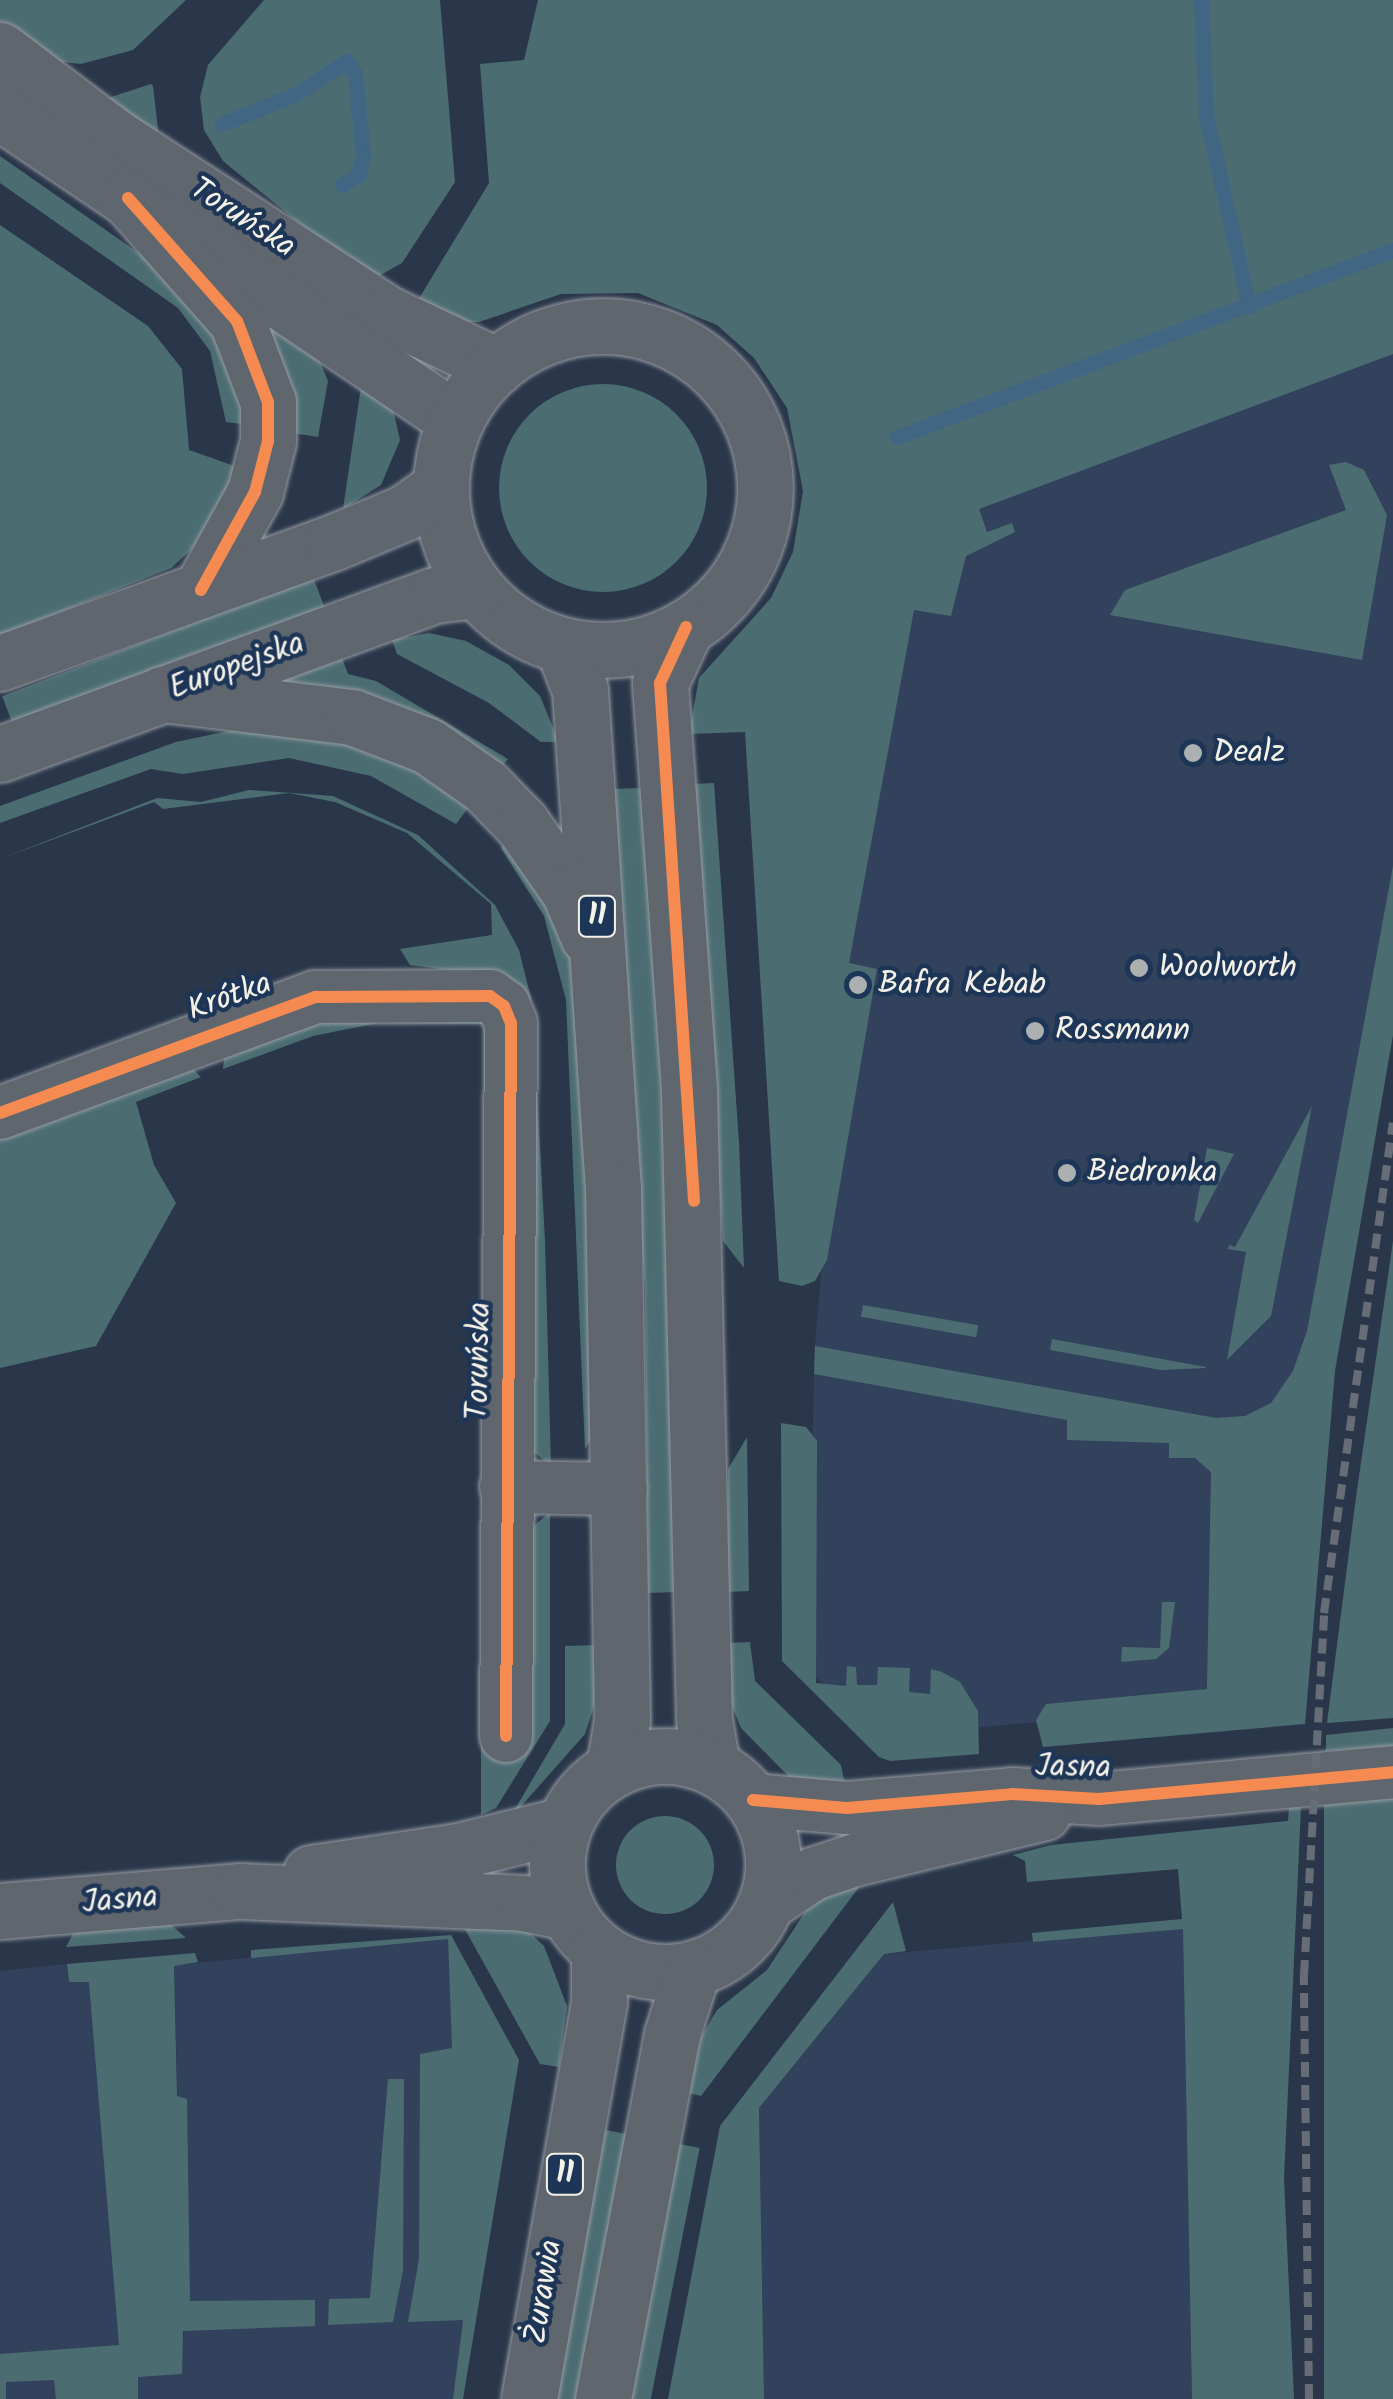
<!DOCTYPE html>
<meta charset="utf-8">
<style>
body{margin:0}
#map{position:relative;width:1393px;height:2399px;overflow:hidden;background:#2a374a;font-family:Kalam,sans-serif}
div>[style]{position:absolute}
.built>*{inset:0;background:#33425c}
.green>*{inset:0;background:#4b6d72;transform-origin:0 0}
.round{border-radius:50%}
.stream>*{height:15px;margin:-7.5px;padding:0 7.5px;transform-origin:7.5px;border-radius:7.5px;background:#406684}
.roads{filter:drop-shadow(0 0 2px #979ca3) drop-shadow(0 0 2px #979ca3)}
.minor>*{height:52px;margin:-26px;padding:0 26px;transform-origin:26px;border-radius:26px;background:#60666e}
.tertiary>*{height:55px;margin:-27.5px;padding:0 27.5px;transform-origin:27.5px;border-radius:27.5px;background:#60666e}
.primary>*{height:55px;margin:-27.5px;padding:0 27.5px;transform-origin:27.5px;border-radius:27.5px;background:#60666e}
.primary>.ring{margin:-27.5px;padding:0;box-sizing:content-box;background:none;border:55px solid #60666e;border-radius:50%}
.rail>*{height:8px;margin-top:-4px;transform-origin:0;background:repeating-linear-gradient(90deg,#666d76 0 15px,transparent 0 23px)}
.cycleway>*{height:12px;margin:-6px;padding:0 6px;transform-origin:6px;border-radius:6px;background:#f68b52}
.dots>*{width:28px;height:28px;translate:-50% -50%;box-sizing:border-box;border:5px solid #1d3557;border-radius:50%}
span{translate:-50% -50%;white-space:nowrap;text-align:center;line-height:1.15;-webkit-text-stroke:9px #1d3557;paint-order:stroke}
.shield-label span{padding:2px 8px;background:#1d3557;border:2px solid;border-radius:8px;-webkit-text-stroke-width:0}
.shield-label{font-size:30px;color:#f4f1e8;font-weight:700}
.street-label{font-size:32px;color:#f4f1e8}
.poi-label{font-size:32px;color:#f4f1e8}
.left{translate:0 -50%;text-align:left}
</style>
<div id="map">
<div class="built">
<div style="clip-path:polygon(1393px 349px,1393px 876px,1256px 1702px,884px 1736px,806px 1669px,815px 1346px,873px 672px,973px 503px)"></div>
<div style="clip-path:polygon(1183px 1928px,1192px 2399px,764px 2399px,759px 2108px,884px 1954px)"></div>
<div style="clip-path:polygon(448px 1938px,463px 2319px,453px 2399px,0 2399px,0 1971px,67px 1964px,69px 1982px,89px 1981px,184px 2340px,174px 1965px)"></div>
</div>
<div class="green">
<div style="clip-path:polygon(0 0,186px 0,133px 50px,81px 64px,53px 61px,0 31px)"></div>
<div style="clip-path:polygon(264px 0,440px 0,455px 182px,402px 263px,370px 281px,223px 161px,204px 130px,200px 97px,208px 65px)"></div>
<div style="clip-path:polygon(538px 0,1393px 0,1393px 354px,979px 509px,987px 532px,1012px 523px,1015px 532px,966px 556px,951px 616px,914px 610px,849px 963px,877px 969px,827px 1260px,815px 1281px,802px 1286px,779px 1281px,745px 732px,689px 734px,699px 678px,771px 598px,793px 552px,803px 491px,787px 408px,754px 358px,717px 325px,638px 293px,561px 294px,479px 322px,452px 322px,412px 310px,489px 183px,480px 64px,524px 60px)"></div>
<div style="clip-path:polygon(151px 84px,153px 86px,159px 138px,102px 100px)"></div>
<div style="clip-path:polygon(0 156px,203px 298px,250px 425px,226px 422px,210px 351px,178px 308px,0 183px)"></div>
<div style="clip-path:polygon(0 225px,148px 326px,182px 369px,189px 450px,243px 469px,202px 540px,171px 568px,0 636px)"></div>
<div style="clip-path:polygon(266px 325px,319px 359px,328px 381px,318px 437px,286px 432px)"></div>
<div class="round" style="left:499px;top:384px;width:208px;height:208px"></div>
<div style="clip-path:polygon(361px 387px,392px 405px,400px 440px,381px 485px,343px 509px)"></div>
<div style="clip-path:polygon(1346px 462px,1364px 470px,1387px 515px,1362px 660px,1110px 615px,1125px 590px,1346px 510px,1329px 465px)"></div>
<div style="left:313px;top:577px;width:34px;height:333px;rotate:69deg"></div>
<div style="clip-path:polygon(429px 633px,466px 641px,509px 665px,540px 696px,559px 742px,541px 742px,489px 703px,397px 654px,392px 640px)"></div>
<div style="clip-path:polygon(342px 658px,348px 674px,376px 681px,508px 759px,495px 774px,281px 682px)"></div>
<div style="clip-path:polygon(257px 725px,347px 734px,475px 799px,456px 824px,371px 776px,289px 758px,183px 774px,151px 769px,0 823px,0 806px,176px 742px)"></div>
<div style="clip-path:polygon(714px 783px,739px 1143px,744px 1268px,723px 1241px,693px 784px)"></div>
<div style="clip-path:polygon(641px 788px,668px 1187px,677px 1592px,648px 1593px,645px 1290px,613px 789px)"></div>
<div style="clip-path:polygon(249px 790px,333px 796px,418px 835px,495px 905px,519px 950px,532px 1002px,508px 978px,410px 965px,400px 949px,492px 935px,491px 904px,407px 833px,335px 802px,289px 793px,163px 809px,154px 802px,0 859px,157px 798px,201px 802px)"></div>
<div style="clip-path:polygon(512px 836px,543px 885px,574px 967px,585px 1107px,592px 1438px,585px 1449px,566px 1000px,544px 916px,501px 848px)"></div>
<div style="clip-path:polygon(1393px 866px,1393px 1035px,1335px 1371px,1305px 1724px,1043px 1747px,1036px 1720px,1046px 1704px,1207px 1689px,1211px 1472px,1195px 1458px,1169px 1458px,1169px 1443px,1067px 1440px,1067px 1420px,814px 1374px,815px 1346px,1216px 1418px,1245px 1416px,1271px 1403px,1293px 1371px,1307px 1331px)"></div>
<div style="clip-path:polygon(487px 1017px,485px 1188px,484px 1024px,378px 1023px,313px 1036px,223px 1069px,225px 1048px,297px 1023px)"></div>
<div style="clip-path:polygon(533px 1018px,545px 1241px,551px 1465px,532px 1451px)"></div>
<div style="clip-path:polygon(187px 1063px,201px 1077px,136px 1102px,154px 1165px,176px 1203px,96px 1346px,0 1368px,0 1132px)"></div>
<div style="clip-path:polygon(1312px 1106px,1271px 1316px,1227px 1360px,1246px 1252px,1228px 1249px,1229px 1245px,1235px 1247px)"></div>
<div style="clip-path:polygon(1207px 1148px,1234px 1154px,1198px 1223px,1194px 1220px)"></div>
<div style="clip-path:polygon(1393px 1241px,1393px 1718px,1327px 1723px,1356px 1497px)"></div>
<div style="left:863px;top:1305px;width:117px;height:12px;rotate:10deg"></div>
<div style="clip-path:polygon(1052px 1339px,1206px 1367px,1206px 1368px,1161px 1370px,1050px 1350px)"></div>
<div style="clip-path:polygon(781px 1423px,806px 1427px,817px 1441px,816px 1683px,846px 1686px,847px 1666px,856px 1667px,857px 1685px,877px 1685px,878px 1667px,910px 1668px,909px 1692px,930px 1694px,931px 1669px,942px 1672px,960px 1682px,978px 1711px,979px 1754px,890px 1761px,879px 1757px,782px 1661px)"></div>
<div style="clip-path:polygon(747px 1437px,749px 1591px,727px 1592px,728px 1469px)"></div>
<div style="clip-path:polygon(550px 1513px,550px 1721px,496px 1808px,481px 1815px,481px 1742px,533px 1526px)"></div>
<div style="clip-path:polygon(1162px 1602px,1175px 1602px,1169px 1648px,1156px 1659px,1121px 1662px,1122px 1647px,1160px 1648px)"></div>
<div style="clip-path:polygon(750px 1642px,755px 1681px,841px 1765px,847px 1796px,800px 1788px,741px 1728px,730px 1701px,728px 1643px)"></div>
<div style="clip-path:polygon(599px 1645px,597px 1697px,585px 1734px,508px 1821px,565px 1724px,565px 1646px)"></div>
<div style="clip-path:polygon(1393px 1728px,1393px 1746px,1326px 1751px,1326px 1735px)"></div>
<div style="left:1393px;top:1798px;width:601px;height:69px;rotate:90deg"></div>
<div style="clip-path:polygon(1301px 1807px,1284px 2178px,1294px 2399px,1192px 2399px,1183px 1929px,1033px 1942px,1032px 1933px,1182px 1919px,1178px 1869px,1027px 1882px,1025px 1861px,1013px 1855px,1051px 1845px,1288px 1821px,1289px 1808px)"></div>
<div class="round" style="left:616px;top:1816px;width:98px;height:98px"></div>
<div style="clip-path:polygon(860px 1886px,701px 2096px,689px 2093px,701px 2037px,717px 2010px,767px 1970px,815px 1897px)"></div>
<div style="clip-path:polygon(893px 1902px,906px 1951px,884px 1954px,759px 2108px,764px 2399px,668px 2399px,720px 2126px)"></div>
<div style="clip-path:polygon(168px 1922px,186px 1938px,66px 1947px,75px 1930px)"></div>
<div style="clip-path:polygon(462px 1924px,524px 1927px,544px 1946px,567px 2006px,559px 2067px,540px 2064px)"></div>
<div style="clip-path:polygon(451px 1935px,519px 2060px,463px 2399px,453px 2399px,463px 2320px,408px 2322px,419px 2259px,420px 2054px,452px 2048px,448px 1939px,251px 1958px,251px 1950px)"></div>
<div style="clip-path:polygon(195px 1953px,198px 1962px,174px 1966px,177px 2096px,187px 2099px,190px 2301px,315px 2300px,315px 2326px,183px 2331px,182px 2374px,138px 2377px,138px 2399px,56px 2399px,54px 2380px,6px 2382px,6px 2399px,0 2399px,0 2354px,119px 2345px,89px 1982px,69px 1982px,67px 1964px)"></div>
<div style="clip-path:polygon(388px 2079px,404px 2079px,403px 2270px,393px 2322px,328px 2325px,329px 2299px,370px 2298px)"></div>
<div style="clip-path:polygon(600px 2129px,627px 2134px,578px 2399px,556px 2399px)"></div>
<div style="left:679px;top:2144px;width:21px;height:260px;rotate:11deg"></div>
</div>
<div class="stream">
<div style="left:1201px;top:0;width:115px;rotate:87.5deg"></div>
<div style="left:1206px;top:115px;width:196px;rotate:77.3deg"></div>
<div style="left:222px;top:124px;width:80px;rotate:-22.1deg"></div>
<div style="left:296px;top:94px;width:60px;rotate:-33.4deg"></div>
<div style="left:346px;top:61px;width:16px;rotate:55deg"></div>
<div style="left:355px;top:74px;width:80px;rotate:84.3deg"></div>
<div style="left:363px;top:154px;width:21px;rotate:101deg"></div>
<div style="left:359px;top:175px;width:20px;rotate:150deg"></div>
<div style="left:897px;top:437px;width:530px;rotate:-20.66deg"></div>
</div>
<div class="roads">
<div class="minor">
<div style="left:0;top:1113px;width:336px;rotate:-20.2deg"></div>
<div style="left:315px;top:997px;width:175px;rotate:-0.3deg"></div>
<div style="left:490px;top:996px;width:17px;rotate:36deg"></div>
<div style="left:504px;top:1006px;width:18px;rotate:68deg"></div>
<div style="left:511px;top:1023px;width:713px;rotate:90.4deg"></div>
<div style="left:506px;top:1487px;width:115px;rotate:1deg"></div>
<div style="left:753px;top:1800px;width:94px;rotate:4.9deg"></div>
<div style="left:847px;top:1808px;width:166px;rotate:-4.8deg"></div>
<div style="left:1012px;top:1794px;width:87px;rotate:3.3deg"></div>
<div style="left:1099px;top:1799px;width:295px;rotate:-5.2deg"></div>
<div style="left:765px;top:1906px;width:58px;rotate:-33.7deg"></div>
<div style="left:813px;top:1874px;width:44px;rotate:-18.4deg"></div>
<div style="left:855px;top:1860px;width:195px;rotate:-13.6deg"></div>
</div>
<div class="tertiary">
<div style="left:0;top:50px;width:144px;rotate:37.1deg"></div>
<div style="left:115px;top:137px;width:323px;rotate:33deg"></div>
<div style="left:386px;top:313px;width:123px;rotate:25.5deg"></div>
<div style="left:0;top:112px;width:550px;rotate:34.04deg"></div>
<div style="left:311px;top:1873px;width:149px;rotate:-8.5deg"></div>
<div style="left:458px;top:1851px;width:109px;rotate:-13.8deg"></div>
<div style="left:0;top:1911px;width:241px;rotate:-4.8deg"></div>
<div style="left:240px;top:1891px;width:283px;rotate:2.4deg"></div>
<div style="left:523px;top:1903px;width:46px;rotate:11.3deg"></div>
</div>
<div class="primary">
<div style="left:128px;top:198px;width:164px;rotate:48.5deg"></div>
<div style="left:237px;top:321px;width:87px;rotate:69.1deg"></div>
<div style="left:268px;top:402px;width:39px;rotate:90deg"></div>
<div style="left:268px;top:441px;width:53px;rotate:104.3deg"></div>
<div style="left:255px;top:492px;width:112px;rotate:118.9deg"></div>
<div class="ring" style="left:441px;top:326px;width:269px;height:269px"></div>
<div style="left:686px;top:627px;width:62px;rotate:114.9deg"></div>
<div style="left:660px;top:683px;width:409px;rotate:85.9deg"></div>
<div style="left:689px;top:1091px;width:629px;rotate:88.63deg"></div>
<div style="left:704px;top:1720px;width:47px;rotate:80.1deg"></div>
<div style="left:563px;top:646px;width:47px;rotate:68.9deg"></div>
<div style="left:580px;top:690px;width:500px;rotate:86.22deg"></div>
<div style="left:613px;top:1189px;width:531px;rotate:89.03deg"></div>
<div style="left:622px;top:1720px;width:49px;rotate:99.5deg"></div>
<div style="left:0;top:663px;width:355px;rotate:-19.9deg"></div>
<div style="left:334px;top:542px;width:76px;rotate:-22.5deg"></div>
<div style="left:404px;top:513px;width:44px;rotate:-34.8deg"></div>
<div style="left:162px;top:694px;width:191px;rotate:6.9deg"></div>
<div style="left:352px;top:717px;width:81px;rotate:20.9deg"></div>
<div style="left:428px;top:746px;width:70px;rotate:35.1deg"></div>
<div style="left:485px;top:786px;width:53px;rotate:45.8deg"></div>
<div style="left:522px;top:824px;width:82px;rotate:55deg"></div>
<div style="left:569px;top:891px;width:49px;rotate:67.1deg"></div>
<div style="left:0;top:754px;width:463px;rotate:-20.1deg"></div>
<div style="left:435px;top:595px;width:41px;rotate:-7deg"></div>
<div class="ring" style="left:557px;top:1756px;width:161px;height:161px"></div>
<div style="left:529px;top:2399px;width:404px;rotate:-80deg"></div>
<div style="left:599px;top:2001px;width:51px;rotate:-90deg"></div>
<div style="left:603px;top:2399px;width:371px;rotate:-79.3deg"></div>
<div style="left:672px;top:2034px;width:69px;rotate:-72.3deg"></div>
</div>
</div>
<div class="rail">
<div style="left:1309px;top:2399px;width:424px;rotate:-90.7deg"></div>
<div style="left:1304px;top:1975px;width:363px;rotate:-86.8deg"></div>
<div style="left:1324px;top:1613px;width:495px;rotate:-82deg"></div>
</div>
<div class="cycleway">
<div style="left:128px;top:198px;width:164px;rotate:48.5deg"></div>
<div style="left:237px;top:321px;width:87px;rotate:69.1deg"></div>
<div style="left:268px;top:402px;width:39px;rotate:90deg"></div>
<div style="left:268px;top:441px;width:53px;rotate:104.3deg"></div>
<div style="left:255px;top:492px;width:112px;rotate:118.9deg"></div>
<div style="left:686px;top:627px;width:62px;rotate:114.9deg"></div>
<div style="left:660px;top:683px;width:519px;rotate:86.24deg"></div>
<div style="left:0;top:1113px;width:336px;rotate:-20.2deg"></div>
<div style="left:315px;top:997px;width:175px;rotate:-0.3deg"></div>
<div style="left:490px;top:996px;width:17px;rotate:36deg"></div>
<div style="left:504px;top:1006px;width:18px;rotate:68deg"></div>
<div style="left:511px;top:1023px;width:713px;rotate:90.4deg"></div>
<div style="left:753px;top:1800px;width:94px;rotate:4.9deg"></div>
<div style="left:847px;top:1808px;width:166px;rotate:-4.8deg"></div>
<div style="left:1012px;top:1794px;width:87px;rotate:3.3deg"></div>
<div style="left:1099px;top:1799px;width:295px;rotate:-5.2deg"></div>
</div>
<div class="dots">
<div style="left:1193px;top:753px;background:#adb0b1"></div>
<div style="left:1139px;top:968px;background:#adb0b1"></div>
<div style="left:858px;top:985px;background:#adb0b1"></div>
<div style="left:1035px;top:1031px;background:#adb0b1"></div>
<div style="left:1067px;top:1173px;background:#adb0b1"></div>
</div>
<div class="shield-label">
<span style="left:597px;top:916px">11</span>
<span style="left:565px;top:2174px">11</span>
</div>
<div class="street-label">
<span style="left:242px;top:219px;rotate:33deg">Toruńska</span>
<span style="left:237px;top:667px;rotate:-20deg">Europejska</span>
<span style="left:230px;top:998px;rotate:-20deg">Krótka</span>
<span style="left:480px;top:1361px;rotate:-89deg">Toruńska</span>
<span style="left:1073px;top:1768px;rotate:1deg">Jasna</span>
<span style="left:120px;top:1901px;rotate:-5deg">Jasna</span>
<span style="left:545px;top:2292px;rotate:-81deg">Żurawia</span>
</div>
<div class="poi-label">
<span class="left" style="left:1213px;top:753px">Dealz</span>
<span class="left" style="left:1159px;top:968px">Woolworth</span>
<span class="left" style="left:878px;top:985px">Bafra Kebab</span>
<span class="left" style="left:1055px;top:1031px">Rossmann</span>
<span class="left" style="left:1087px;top:1173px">Biedronka</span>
</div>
</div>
